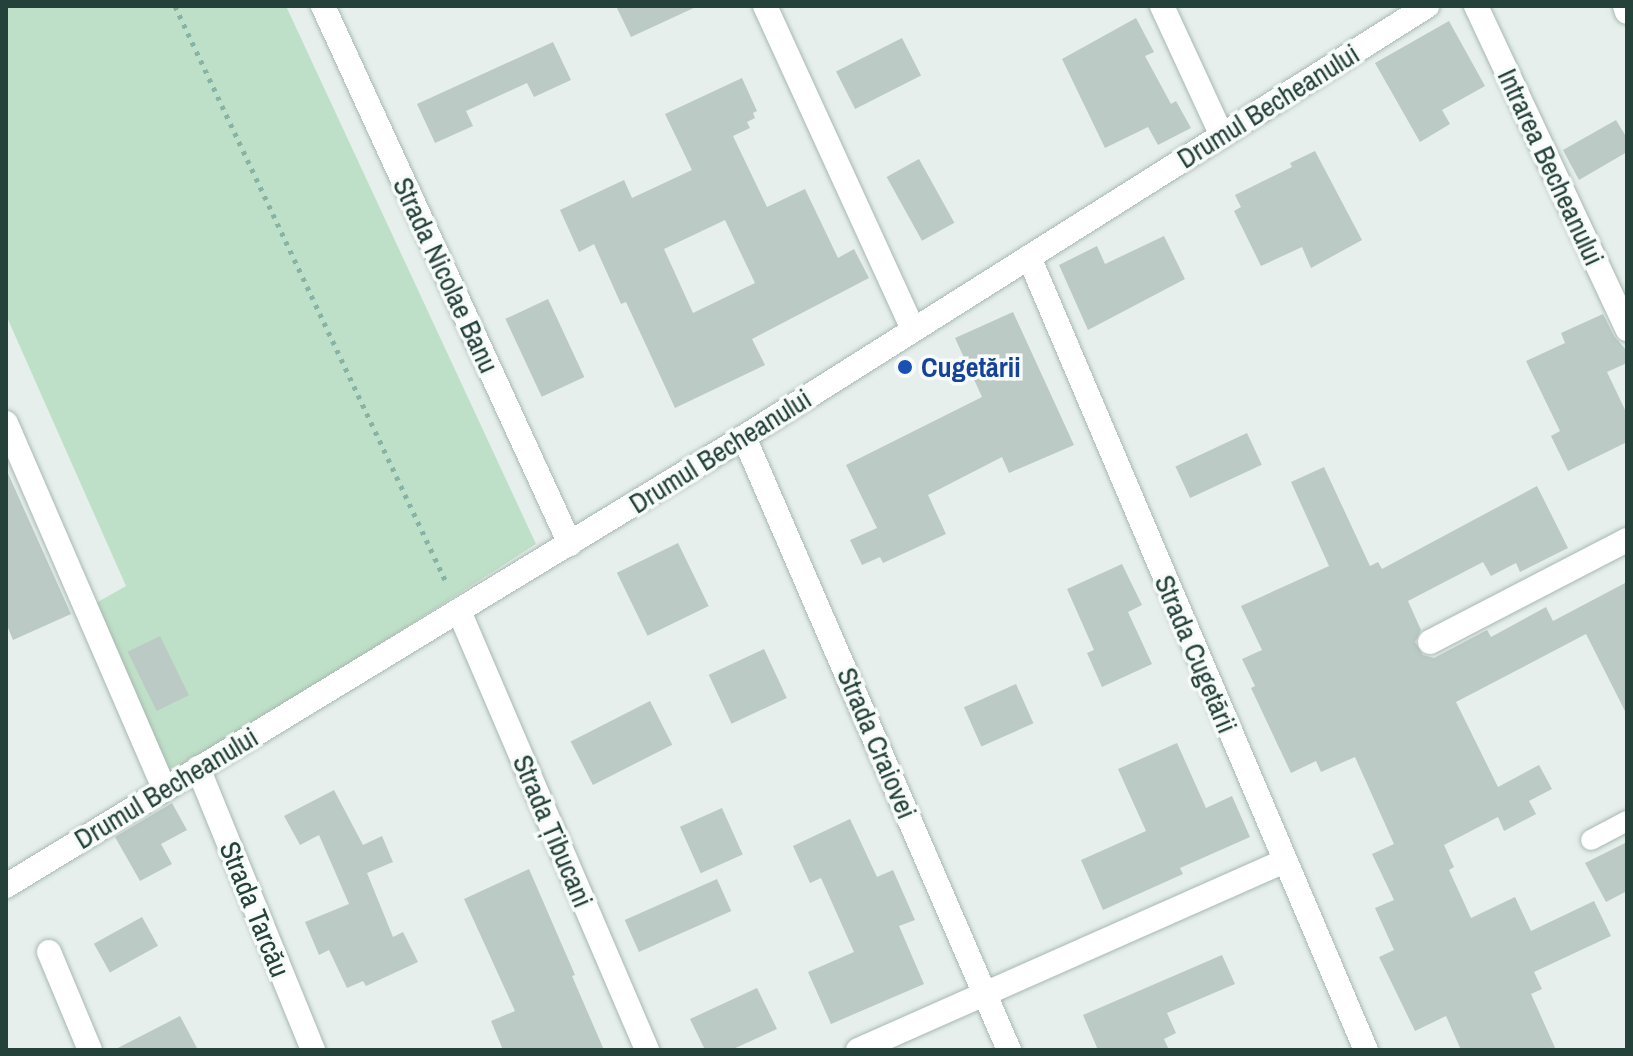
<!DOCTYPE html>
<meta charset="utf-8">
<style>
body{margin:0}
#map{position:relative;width:1633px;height:1056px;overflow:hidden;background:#e6efeb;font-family:"Archivo Narrow",sans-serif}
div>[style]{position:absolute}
.green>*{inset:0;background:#bfe0c8}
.building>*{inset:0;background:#bbcac4;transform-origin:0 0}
.path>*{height:5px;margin-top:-2.5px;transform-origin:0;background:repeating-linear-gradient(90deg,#86b3a5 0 4px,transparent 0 10px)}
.roads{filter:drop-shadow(0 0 2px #a8b8b2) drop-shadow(0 0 2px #a8b8b2)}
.service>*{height:20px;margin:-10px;padding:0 10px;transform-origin:10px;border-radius:10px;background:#fff}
.minor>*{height:24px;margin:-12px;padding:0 12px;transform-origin:12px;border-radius:12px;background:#fff}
.tertiary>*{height:24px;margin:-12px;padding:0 12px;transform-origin:12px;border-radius:12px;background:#fff}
.dots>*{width:22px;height:22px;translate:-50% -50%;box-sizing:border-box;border:4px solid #f7fbf9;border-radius:50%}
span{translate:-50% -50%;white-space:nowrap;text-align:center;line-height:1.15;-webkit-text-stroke:7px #f7fbf9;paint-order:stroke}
.street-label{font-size:28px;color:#24423a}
.transit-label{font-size:28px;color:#164399;font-weight:700}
.left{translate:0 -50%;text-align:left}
.frame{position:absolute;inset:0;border:8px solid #24423a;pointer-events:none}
</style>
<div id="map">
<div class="green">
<div style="clip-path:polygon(6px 6px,286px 6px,536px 544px,163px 783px,89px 607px,126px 586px,6px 315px)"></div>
</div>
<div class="building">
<div style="clip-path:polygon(616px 6px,698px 6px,631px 37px)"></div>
<div style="clip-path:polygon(1136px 18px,1154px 52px,1145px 56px,1171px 104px,1176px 101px,1191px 128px,1158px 145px,1148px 127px,1105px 148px,1062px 59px)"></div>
<div style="clip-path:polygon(1449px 21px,1485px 86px,1442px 110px,1450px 124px,1420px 142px,1375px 63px)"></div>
<div style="left:902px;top:38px;width:42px;height:74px;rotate:63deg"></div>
<div style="clip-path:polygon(553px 42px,571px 80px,534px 97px,527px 83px,466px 111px,473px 126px,435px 143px,417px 104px)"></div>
<div style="clip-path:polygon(evenodd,742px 78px,757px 111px,753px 113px,755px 118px,747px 122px,750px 128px,733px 136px,767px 207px,805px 189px,838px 258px,854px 249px,869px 278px,752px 339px,765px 365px,675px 408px,626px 302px,621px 304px,594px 244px,579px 252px,560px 210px,624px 180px,632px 198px,692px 170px,665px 114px,742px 78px,725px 220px,755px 283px,693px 313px,664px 249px,725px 220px)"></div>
<div style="clip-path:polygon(1616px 120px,1627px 138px,1627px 152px,1579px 180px,1563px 150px)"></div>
<div style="clip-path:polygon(1315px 151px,1362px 240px,1311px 268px,1302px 247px,1261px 266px,1234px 211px,1241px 207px,1235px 195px,1292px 167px,1290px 163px)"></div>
<div style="left:919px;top:159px;width:73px;height:37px;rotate:61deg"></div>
<div style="clip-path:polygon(1164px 236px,1185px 279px,1088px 330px,1059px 265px,1097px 246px,1105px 264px)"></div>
<div style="left:548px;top:299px;width:86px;height:47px;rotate:65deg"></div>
<div style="clip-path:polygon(1013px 312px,1074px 445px,1009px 473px,1002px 457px,928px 495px,946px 534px,883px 563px,880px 557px,862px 565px,850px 540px,877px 528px,846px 465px,982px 397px,955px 338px)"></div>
<div style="clip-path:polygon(1603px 314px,1614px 336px,1627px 351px,1627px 363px,1607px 372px,1627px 414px,1627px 442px,1568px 471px,1551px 436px,1560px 431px,1526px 361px,1565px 343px,1561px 333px)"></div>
<div style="left:1247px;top:433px;width:35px;height:79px;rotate:65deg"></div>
<div style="clip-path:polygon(1324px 467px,1370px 566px,1378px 562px,1382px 569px,1537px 486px,1568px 548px,1520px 572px,1516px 563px,1491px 576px,1483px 562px,1408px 601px,1421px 630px,1415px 642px,1423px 655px,1434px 658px,1487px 630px,1491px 637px,1546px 607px,1553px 621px,1627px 582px,1627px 715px,1586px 634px,1456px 702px,1498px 787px,1539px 765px,1552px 789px,1529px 801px,1536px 814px,1504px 831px,1498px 817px,1444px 845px,1454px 867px,1449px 870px,1471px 918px,1515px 897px,1531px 931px,1594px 901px,1611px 936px,1534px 972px,1542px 989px,1531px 994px,1556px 1050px,1461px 1050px,1446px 1016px,1415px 1031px,1379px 957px,1394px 950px,1375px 908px,1394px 900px,1372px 854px,1394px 844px,1355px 757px,1321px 772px,1316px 761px,1291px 773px,1251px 688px,1255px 686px,1242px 659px,1262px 650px,1241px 606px,1329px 566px,1291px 482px)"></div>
<div style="clip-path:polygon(6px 469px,71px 614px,13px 640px,6px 623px)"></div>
<div style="left:678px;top:543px;width:70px;height:68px;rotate:64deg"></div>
<div style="clip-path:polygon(1122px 564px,1142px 605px,1128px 612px,1152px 664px,1102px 687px,1087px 653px,1094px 650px,1067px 589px)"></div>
<div style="left:160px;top:636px;width:66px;height:36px;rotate:64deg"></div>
<div style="left:764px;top:649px;width:54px;height:61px;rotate:65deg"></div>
<div style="left:1016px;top:684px;width:43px;height:57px;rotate:66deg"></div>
<div style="left:650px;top:701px;width:49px;height:89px;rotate:63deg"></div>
<div style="clip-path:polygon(1177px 743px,1206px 808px,1232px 796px,1250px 837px,1180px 868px,1183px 874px,1103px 910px,1081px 860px,1146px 831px,1118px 769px)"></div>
<div style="clip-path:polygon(334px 790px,363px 845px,382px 836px,393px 862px,367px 873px,393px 937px,403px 932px,418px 962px,366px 986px,363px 981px,347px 988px,329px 950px,319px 955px,305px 922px,349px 904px,319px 835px,300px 845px,284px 816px)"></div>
<div style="clip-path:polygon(172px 803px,187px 830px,161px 844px,172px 864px,140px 881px,115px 837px)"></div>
<div style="left:722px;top:808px;width:51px;height:46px;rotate:66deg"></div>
<div style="clip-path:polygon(850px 819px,877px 877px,893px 870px,915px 920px,899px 926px,924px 984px,831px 1024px,808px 972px,854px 952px,821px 878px,810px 883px,793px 846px)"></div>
<div style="clip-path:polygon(1627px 842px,1627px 891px,1606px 902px,1585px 863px)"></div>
<div style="clip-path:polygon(529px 869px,575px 975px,572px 976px,604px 1050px,503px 1050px,491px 1021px,515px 1011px,464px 899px)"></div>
<div style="left:717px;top:879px;width:35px;height:101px;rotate:66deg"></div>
<div style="left:142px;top:917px;width:33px;height:55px;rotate:61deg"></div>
<div style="clip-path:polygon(1222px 955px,1235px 984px,1167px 1013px,1176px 1033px,1164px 1039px,1169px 1050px,1098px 1050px,1083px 1015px)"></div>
<div style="clip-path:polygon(757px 988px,777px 1029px,731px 1050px,705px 1050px,690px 1019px)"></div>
<div style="clip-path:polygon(180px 1016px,198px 1050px,114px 1050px)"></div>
</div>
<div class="path">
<div style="left:175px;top:6px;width:639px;rotate:64.8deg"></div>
</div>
<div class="roads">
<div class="service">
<div style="left:1591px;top:840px;width:41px;rotate:-27.8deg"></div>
</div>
<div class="minor">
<div style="left:323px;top:6px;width:592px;rotate:65.34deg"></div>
<div style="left:1162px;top:6px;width:143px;rotate:65.2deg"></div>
<div style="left:1476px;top:6px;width:357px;rotate:64.9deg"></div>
<div style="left:1625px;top:6px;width:6px;rotate:72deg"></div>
<div style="left:1029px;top:257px;width:862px;rotate:66.98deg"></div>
<div style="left:6px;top:423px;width:398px;rotate:66.6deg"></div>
<div style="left:459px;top:611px;width:478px;rotate:66.8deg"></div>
<div style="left:1430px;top:642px;width:222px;rotate:-27.4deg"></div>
<div style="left:198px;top:768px;width:305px;rotate:67.8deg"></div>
<div style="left:6px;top:886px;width:864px;rotate:-31.32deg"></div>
<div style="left:49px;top:952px;width:106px;rotate:67.3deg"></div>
<div style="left:858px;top:1050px;width:465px;rotate:-23.9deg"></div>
</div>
<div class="tertiary">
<div style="left:765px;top:6px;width:355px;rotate:65.4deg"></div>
<div style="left:1009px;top:1050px;width:668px;rotate:-113.38deg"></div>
<div style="left:744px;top:437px;width:808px;rotate:-32.25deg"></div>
</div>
</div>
<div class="dots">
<div style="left:905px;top:367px;background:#1a4fb4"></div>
</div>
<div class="street-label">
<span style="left:1268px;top:106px;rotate:-32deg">Drumul Becheanului</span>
<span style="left:1551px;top:167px;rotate:65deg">Intrarea Becheanului</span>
<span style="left:446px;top:275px;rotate:65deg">Strada Nicolae Banu</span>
<span style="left:720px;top:451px;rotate:-32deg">Drumul Becheanului</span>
<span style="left:1196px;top:654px;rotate:67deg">Strada Cugetării</span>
<span style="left:877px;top:743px;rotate:67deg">Strada Craiovei</span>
<span style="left:166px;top:788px;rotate:-31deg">Drumul Becheanului</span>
<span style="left:553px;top:831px;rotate:67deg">Strada Țibucani</span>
<span style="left:255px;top:909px;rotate:68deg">Strada Tarcău</span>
</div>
<div class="transit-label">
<span class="left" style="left:921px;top:367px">Cugetării</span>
</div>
<div class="frame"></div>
</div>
